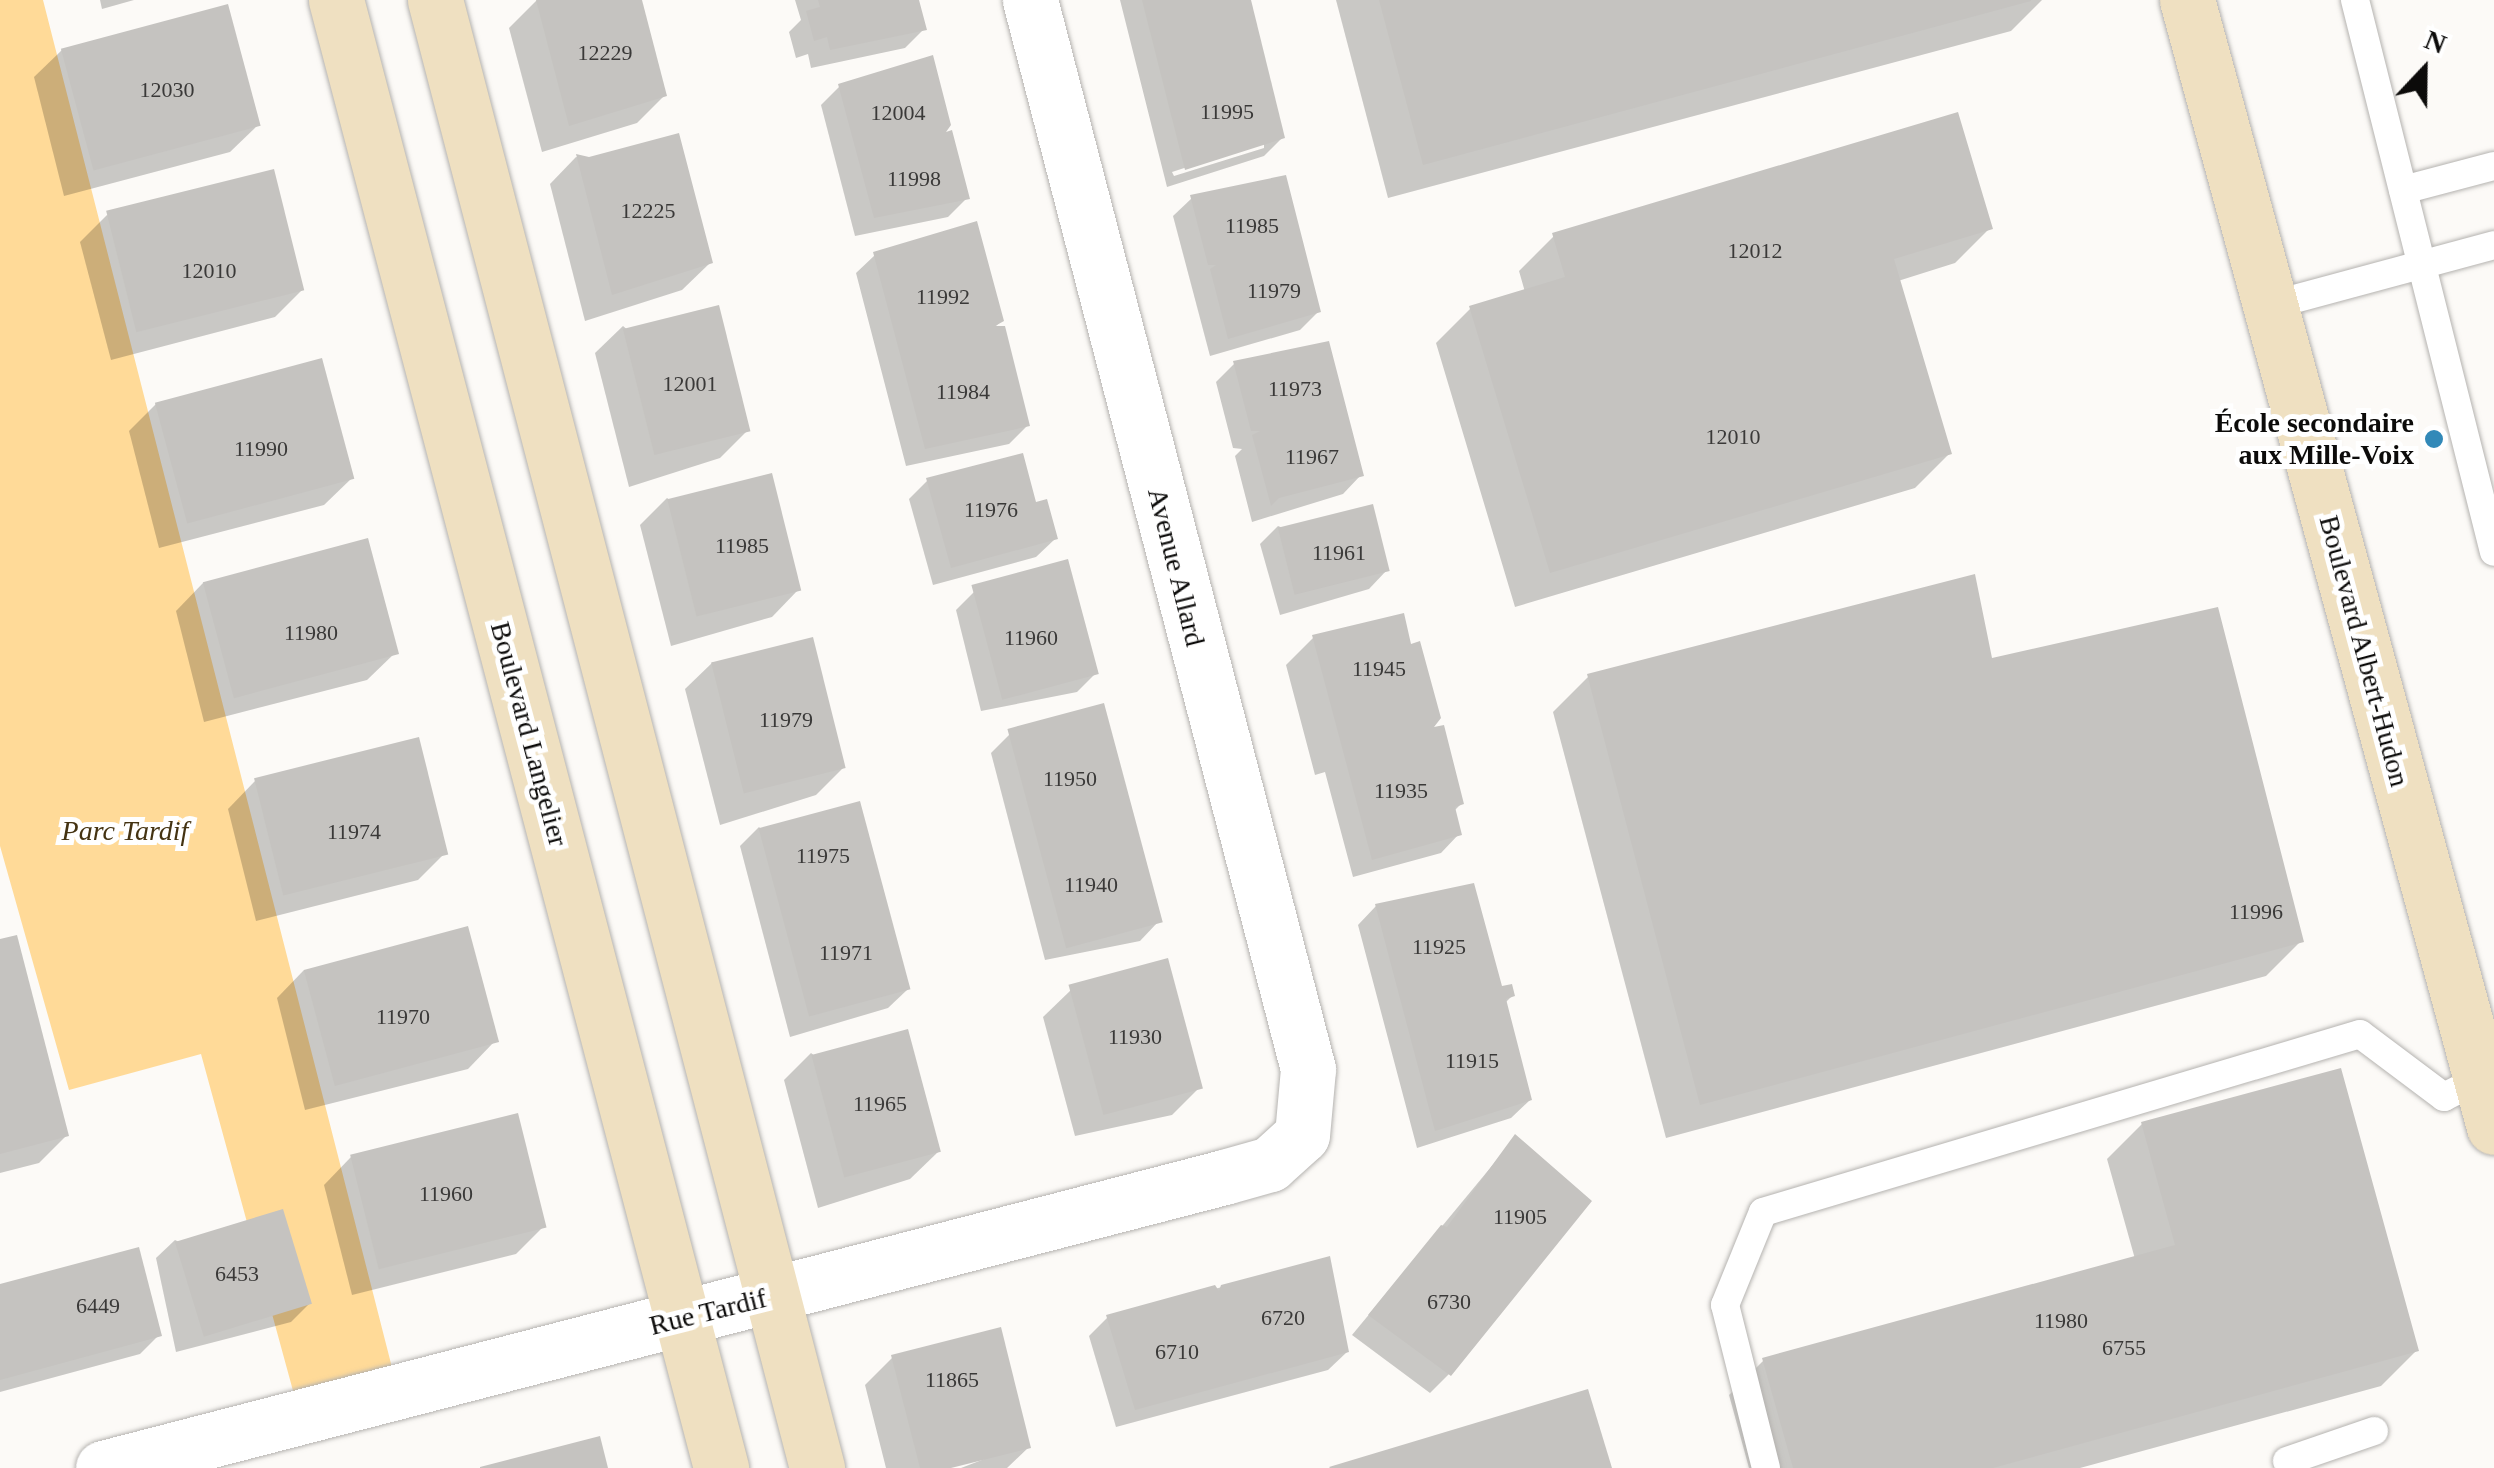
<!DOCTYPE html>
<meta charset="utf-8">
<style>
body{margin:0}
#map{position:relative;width:2494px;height:1468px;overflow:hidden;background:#fcfaf7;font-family:"Times New Roman",serif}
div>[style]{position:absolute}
.green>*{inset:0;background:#ffda98}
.shadow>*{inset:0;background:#0003}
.building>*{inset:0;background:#c5c3c0;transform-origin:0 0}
.roads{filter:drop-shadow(0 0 2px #b5b3b0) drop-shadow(0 0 2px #b5b3b0)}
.lane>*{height:28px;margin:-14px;padding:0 14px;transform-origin:14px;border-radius:14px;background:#fff}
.street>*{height:55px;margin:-27.5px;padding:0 27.5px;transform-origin:27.5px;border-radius:27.5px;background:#fff}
.secondary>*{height:55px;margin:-27.5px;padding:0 27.5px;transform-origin:27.5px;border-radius:27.5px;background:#efe0c1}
.dots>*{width:28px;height:28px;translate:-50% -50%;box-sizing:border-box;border:5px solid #fff;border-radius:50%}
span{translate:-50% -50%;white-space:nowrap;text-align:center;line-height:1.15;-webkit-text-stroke:10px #fff;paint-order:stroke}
.number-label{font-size:22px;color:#3a3938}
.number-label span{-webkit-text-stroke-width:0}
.poi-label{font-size:28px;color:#0c0b0a;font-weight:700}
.right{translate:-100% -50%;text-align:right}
.street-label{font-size:28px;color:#0c0b0a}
.park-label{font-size:28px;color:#443312;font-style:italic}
.north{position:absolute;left:2374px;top:20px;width:100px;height:100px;-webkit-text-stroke:8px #fff;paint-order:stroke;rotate:22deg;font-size:28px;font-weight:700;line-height:40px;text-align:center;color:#0c0b0a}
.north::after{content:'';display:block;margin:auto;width:35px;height:45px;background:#0c0b0a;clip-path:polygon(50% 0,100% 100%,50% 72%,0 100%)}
</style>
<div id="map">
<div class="green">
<div style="clip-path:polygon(0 0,43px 0,398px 1391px,301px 1420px,201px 1054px,69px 1090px,0 846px)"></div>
</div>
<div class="shadow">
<div style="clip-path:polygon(100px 0,134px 0,102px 9px)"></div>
<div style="clip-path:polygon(547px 0,640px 0,665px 95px,637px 123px,542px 152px,509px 28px,536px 1px)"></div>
<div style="clip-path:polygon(795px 0,916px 0,924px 29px,905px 48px,811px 68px,808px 54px,796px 58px,789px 32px,801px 20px)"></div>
<div style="clip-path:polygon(evenodd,1120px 0,1247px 0,1282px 138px,1264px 156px,1167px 187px,1120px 0,1264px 142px,1264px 148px,1174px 176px,1172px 172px,1264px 142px)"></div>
<div style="clip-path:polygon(1336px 0,2042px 0,2011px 31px,1388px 198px)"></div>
<div style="clip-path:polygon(62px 50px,258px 125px,230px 152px,64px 196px,34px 77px)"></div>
<div style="clip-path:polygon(840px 86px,939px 137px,967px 198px,948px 217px,855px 236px,821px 105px)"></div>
<div style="clip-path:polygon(576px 157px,589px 159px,710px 263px,682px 290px,585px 321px,550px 184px)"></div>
<div style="clip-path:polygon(1192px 198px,1318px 312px,1300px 330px,1210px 356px,1173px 216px)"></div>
<div style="clip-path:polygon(107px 215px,302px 290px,275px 317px,111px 360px,80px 242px)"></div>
<div style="clip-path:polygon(1990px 228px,1955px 263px,1898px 281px,1950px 453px,1915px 488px,1515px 607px,1436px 343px,1471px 308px,1525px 292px,1519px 271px,1554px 236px)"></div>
<div style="clip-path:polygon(875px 255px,1001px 321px,993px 329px,1027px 426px,1009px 444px,906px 466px,856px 273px)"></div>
<div style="clip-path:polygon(623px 326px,748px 430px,720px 458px,629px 487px,595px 353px)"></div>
<div style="clip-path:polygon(1234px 364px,1361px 475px,1343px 494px,1252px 522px,1235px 456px,1242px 449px,1233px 448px,1216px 382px)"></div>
<div style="clip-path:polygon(156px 404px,352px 478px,324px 505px,159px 548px,129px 431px)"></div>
<div style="clip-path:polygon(928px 480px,1034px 505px,1055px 539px,1036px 557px,933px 585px,909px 499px)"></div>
<div style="clip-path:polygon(667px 498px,799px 589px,772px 617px,671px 646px,640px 525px)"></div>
<div style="clip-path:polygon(1278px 526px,1387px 570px,1369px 589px,1280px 615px,1260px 544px)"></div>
<div style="clip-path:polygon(203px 583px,395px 653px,367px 680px,204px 722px,176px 611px)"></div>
<div style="clip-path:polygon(975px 591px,1096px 673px,1077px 692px,981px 711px,956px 610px)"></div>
<div style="clip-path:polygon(1314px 637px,1424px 732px,1461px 804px,1453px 812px,1459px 834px,1441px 853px,1353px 877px,1325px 772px,1315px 775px,1286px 665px)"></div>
<div style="clip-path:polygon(1990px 661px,2301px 941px,2266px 976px,1666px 1138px,1553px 712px,1588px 677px)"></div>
<div style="clip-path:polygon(713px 662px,844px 767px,816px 795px,720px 825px,685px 689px)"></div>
<div style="clip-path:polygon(1010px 734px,1158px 922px,1140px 941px,1045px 960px,991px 753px)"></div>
<div style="clip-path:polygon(255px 781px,445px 853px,418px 880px,256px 921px,228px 809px)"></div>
<div style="clip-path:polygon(759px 827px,907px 990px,888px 1008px,790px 1037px,740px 846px)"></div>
<div style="clip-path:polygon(1376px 906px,1512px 996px,1504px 1004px,1530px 1100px,1511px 1118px,1417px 1148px,1358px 925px)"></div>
<div style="clip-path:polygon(0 942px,66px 1136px,39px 1163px,0 1173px)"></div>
<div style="clip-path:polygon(304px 970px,495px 1041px,468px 1069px,305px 1110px,277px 998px)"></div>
<div style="clip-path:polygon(1071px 990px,1199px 1088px,1172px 1115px,1075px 1136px,1043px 1017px)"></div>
<div style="clip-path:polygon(811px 1053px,938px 1152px,910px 1179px,818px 1208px,784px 1080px)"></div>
<div style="clip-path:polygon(2142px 1124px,2416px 1351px,2381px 1386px,2080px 1468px,1749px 1468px,1729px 1395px,1764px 1360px,2135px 1259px,2107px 1159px)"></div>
<div style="clip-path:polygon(1515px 1138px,1449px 1374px,1430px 1393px,1352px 1335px)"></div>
<div style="clip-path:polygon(351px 1157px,544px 1226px,516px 1254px,352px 1295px,324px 1185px)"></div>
<div style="clip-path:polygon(175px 1240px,309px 1304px,291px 1322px,176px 1352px,156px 1258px)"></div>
<div style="clip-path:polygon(0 1287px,159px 1335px,140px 1354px,0 1392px)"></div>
<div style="clip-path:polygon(1222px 1287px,1347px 1352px,1328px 1370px,1116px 1427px,1089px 1336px,1108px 1317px)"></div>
<div style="clip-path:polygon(893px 1357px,1029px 1447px,1007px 1468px,961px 1468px,1000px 1453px,941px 1468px,886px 1468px,865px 1385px)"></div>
</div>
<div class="building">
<div style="clip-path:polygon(536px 0,642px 0,667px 96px,569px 126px)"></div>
<div style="clip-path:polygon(818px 0,919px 0,927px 30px,830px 50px,827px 37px,814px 41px,806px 11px,820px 7px)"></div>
<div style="clip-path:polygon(1142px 0,1251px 0,1285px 138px,1185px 170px)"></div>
<div style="clip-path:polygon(1379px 0,2031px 0,2031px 1px,1423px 165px)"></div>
<div style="left:228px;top:4px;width:126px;height:173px;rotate:75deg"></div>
<div style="clip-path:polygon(933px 55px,951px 125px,946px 132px,952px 130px,970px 199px,874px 218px,838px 84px)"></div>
<div style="clip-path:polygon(1958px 112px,1993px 229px,1894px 259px,1952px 454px,1550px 573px,1469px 306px,1565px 277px,1552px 233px)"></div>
<div style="clip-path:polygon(679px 133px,713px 263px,612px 295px,576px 154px,589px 157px)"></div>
<div style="left:274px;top:169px;width:125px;height:173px;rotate:76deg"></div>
<div style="clip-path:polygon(1286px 175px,1321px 312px,1228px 339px,1210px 269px,1216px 265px,1208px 265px,1190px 195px)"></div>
<div style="clip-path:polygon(977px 221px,1004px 321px,995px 326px,1005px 326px,1030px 426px,925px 449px,873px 252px)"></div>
<div style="left:719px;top:305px;width:130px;height:99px;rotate:76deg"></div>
<div style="clip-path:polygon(1329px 341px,1364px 476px,1279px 498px,1271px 506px,1252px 435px,1260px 431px,1251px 431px,1233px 361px)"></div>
<div style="left:322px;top:358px;width:125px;height:173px;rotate:75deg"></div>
<div style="clip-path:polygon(1023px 453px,1036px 502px,1047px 499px,1058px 539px,951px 568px,926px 478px)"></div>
<div style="left:772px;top:473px;width:121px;height:108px;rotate:76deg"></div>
<div style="left:1373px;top:504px;width:69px;height:98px;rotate:76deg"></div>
<div style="left:368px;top:538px;width:120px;height:171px;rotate:75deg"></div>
<div style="left:1068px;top:559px;width:119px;height:100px;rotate:75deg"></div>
<div style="clip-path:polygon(1975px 574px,1992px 658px,2218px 607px,2304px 942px,1700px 1105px,1587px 674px)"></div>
<div style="clip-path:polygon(1404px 613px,1411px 644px,1420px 641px,1441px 718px,1434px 727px,1444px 725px,1464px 804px,1455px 807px,1462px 835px,1372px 860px,1312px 635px)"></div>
<div style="left:813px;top:637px;width:135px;height:105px;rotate:76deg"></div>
<div style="left:1104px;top:703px;width:227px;height:100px;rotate:75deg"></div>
<div style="left:419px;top:737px;width:121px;height:170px;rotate:76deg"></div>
<div style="left:860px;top:801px;width:195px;height:105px;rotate:75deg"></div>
<div style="clip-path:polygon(1474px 883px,1502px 986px,1512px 984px,1515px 996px,1506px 999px,1532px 1100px,1435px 1131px,1375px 904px)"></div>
<div style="left:468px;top:926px;width:120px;height:170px;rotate:75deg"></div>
<div style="clip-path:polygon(17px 935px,69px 1136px,0 1154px,0 939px)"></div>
<div style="left:1168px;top:958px;width:135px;height:103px;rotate:75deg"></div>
<div style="left:908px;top:1029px;width:127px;height:100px;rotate:75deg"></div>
<div style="clip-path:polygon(2341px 1068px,2419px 1351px,1993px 1468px,1793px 1468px,1762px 1358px,2175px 1245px,2141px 1122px)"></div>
<div style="left:518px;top:1113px;width:118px;height:173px;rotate:76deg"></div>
<div style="clip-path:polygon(1515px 1134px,1592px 1201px,1451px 1376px,1368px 1315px,1441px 1225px,1447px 1227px)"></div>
<div style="left:283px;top:1209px;width:99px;height:113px;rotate:73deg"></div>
<div style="clip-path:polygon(139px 1247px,162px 1336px,0 1380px,0 1284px)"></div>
<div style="clip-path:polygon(1330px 1256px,1349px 1352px,1135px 1410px,1106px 1315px,1215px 1285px,1219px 1291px,1221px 1285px)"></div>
<div style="clip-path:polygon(1001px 1327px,1031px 1448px,951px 1468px,920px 1468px,891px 1355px)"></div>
<div style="clip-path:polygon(1588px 1389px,1612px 1468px,1330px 1468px,1329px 1467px)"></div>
<div style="clip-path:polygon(600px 1436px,608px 1468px,480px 1468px,480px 1467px)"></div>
</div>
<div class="roads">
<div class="lane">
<div style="left:2355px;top:0;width:569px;rotate:75.87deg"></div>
<div style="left:2403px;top:190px;width:94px;rotate:-14.8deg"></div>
<div style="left:2268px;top:306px;width:234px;rotate:-15.1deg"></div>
<div style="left:2287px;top:1461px;width:92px;rotate:-19deg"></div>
<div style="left:1766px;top:1468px;width:168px;rotate:-104.1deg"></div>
<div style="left:1725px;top:1305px;width:100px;rotate:-67.8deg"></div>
<div style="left:1763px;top:1212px;width:623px;rotate:-16.6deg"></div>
<div style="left:2360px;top:1034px;width:105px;rotate:36.9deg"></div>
<div style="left:2444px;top:1097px;width:51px;rotate:-27.1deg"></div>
</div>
<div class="street">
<div style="left:103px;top:1468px;width:1158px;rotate:-14.55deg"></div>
<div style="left:1224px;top:1177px;width:48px;rotate:-15.8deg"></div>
<div style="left:1270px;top:1164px;width:43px;rotate:-42.2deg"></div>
<div style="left:1302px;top:1135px;width:66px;rotate:-84.8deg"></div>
<div style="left:1308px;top:1069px;width:1105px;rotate:-104.58deg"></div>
</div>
<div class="secondary">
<div style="left:336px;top:0;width:1518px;rotate:75.3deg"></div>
<div style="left:435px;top:0;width:1517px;rotate:75.41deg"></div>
<div style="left:2187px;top:0;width:1168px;rotate:74.76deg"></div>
</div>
</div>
<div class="dots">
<div style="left:2434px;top:439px;background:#3289b8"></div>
</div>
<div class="number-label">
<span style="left:605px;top:53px">12229</span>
<span style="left:167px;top:90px">12030</span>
<span style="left:1227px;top:112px">11995</span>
<span style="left:898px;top:113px">12004</span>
<span style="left:914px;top:179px">11998</span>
<span style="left:648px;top:211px">12225</span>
<span style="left:1252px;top:226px">11985</span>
<span style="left:1755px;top:251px">12012</span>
<span style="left:209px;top:271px">12010</span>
<span style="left:1274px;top:291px">11979</span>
<span style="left:943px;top:297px">11992</span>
<span style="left:690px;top:384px">12001</span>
<span style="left:1295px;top:389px">11973</span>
<span style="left:963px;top:392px">11984</span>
<span style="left:1733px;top:437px">12010</span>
<span style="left:261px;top:449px">11990</span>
<span style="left:1312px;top:457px">11967</span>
<span style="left:991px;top:510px">11976</span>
<span style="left:742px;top:546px">11985</span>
<span style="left:1339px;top:553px">11961</span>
<span style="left:311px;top:633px">11980</span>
<span style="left:1031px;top:638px">11960</span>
<span style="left:1379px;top:669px">11945</span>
<span style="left:786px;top:720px">11979</span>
<span style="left:1070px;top:779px">11950</span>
<span style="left:1401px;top:791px">11935</span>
<span style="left:354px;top:832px">11974</span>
<span style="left:823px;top:856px">11975</span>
<span style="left:1091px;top:885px">11940</span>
<span style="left:2256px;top:912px">11996</span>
<span style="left:1439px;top:947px">11925</span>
<span style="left:846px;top:953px">11971</span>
<span style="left:403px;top:1017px">11970</span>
<span style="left:1135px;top:1037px">11930</span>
<span style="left:1472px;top:1061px">11915</span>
<span style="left:880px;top:1104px">11965</span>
<span style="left:446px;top:1194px">11960</span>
<span style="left:1520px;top:1217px">11905</span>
<span style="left:237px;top:1274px">6453</span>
<span style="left:1449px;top:1302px">6730</span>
<span style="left:98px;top:1306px">6449</span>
<span style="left:1283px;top:1318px">6720</span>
<span style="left:2061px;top:1321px">11980</span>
<span style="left:2124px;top:1348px">6755</span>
<span style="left:1177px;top:1352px">6710</span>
<span style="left:952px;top:1380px">11865</span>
</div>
<div class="poi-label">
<span class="right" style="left:2414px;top:439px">École secondaire<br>aux Mille-Voix</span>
</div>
<div class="street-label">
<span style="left:1176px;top:567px;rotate:76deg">Avenue Allard</span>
<span style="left:2364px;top:651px;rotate:75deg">Boulevard Albert-Hudon</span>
<span style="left:529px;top:734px;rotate:75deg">Boulevard Langelier</span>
<span style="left:708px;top:1312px;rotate:-14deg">Rue Tardif</span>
</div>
<div class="park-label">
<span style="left:125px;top:831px">Parc Tardif</span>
</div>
<div class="north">N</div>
</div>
